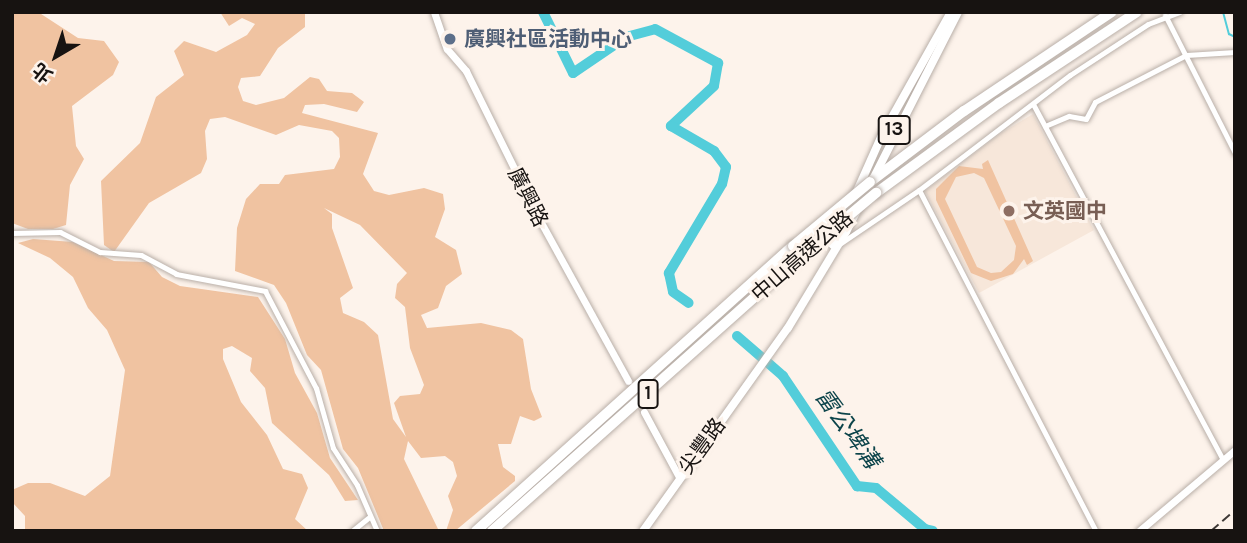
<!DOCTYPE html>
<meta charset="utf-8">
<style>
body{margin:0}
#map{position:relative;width:1247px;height:543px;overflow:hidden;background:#fdf3eb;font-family:Karla,"Noto Sans TC",sans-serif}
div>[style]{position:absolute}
.built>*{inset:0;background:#f7e7da}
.green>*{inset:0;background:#f0c3a1}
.stream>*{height:2px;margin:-1px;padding:0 1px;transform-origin:1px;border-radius:1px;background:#53cdda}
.river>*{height:10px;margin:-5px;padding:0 5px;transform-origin:5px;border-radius:5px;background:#53cdda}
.secondary-tunnel>*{height:7px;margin-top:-3.5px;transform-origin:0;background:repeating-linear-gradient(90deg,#dad1ca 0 7px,transparent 0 10.5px)}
.roads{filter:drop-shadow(0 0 2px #b9afa8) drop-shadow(0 0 2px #b9afa8)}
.street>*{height:5px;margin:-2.5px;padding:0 2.5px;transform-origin:2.5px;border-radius:2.5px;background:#fff}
.secondary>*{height:7px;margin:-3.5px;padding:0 3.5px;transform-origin:3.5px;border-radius:3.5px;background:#fff}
.primary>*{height:8px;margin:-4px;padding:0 4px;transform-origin:4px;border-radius:4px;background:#fff}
.highway>*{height:10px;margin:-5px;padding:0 5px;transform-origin:5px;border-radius:5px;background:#fff}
.rail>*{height:2px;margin-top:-1px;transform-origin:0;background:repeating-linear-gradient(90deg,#3e3936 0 10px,transparent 0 15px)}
.bridges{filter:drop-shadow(0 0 2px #b9afa8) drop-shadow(0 0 2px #b9afa8)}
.highway-bridge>*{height:10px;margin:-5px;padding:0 5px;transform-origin:5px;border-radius:5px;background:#fff}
.dots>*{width:19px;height:19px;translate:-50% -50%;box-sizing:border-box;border:4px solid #fdf3eb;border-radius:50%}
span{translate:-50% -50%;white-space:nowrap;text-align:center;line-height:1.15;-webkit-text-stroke:6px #fdf3eb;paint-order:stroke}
.shield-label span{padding:2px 5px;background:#fdf3eb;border:2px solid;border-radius:5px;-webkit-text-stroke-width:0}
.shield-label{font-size:19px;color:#171311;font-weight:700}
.service-label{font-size:21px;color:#4e5e75;font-weight:700}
.left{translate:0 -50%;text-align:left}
.street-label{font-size:21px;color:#171311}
.education-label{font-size:21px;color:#785e54;font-weight:700}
.water-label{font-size:23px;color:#0c444a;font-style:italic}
.frame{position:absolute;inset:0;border:14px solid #171311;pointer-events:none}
.north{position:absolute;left:21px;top:21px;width:70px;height:70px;-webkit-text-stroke:5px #fdf3eb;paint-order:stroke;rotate:219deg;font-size:19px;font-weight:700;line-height:28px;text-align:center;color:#171311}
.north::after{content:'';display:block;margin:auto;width:24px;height:32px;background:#171311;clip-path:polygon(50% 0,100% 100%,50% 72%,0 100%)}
</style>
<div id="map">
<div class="built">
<div style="clip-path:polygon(1033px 114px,1094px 230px,979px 293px,925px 191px,1001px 133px)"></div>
</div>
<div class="green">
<div style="clip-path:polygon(12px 12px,38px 12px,78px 38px,104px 41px,119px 62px,113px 75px,72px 106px,76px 146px,84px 159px,70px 185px,66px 225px,53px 229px,28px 229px,12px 223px)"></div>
<div style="clip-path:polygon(evenodd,220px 12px,305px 12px,305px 27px,278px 48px,260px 76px,241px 78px,238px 87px,243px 101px,256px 105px,284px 98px,310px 77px,319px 79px,327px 91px,352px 93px,364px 102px,357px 112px,324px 104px,305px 105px,302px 113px,378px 133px,363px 174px,374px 191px,389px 195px,424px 188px,443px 194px,445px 209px,435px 237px,456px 250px,462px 274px,446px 286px,438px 308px,421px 315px,427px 328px,481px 323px,511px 330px,523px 339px,531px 389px,542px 417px,534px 421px,520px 416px,511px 444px,498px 444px,503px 467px,515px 476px,515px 481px,455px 531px,446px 531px,453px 510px,448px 496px,457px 476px,453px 462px,445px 456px,421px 458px,408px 441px,404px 459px,439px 531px,384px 531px,358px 468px,343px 449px,321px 370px,307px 355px,286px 303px,274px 285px,235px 271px,237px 228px,246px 199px,260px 184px,279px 184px,285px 175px,334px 169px,340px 157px,339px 138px,332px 131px,299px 125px,276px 135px,225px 117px,210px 119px,205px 131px,207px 159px,201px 173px,149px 203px,114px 252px,104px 245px,101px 181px,140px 143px,156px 97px,184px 75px,174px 51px,184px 41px,216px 52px,247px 35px,255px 24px,242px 18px,229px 26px,220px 12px,324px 208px,360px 225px,407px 273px,397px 284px,395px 298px,405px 307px,410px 348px,424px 385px,420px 394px,400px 396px,394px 403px,406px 437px,393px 419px,378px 335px,364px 322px,343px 313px,340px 298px,353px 288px,332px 228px,332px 214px,324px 208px)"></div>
<div style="clip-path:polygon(evenodd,988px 160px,1033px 261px,1027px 265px,1024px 259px,1013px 274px,991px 281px,971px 273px,936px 200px,936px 189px,959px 166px,983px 169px,982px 164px,988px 160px,974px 173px,984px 178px,1016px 246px,1014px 260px,1001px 272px,991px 273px,977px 267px,945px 199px,956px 177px,974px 173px)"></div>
<div style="clip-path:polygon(33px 239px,73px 242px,114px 261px,149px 262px,162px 277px,180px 286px,258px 297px,285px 339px,295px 373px,317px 413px,330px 458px,358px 500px,345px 501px,329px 475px,272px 423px,265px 388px,250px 371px,252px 358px,232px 346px,223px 349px,223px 359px,241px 402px,267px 435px,283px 469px,302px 474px,308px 488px,295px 519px,308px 531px,25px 531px,25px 516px,12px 502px,12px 490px,28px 483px,50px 483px,85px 496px,110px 476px,125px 370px,107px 330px,88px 308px,73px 277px,50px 258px,18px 243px)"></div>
</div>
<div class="stream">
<div style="left:1223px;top:12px;width:23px;rotate:75deg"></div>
<div style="left:1229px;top:34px;width:7px;rotate:27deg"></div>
</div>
<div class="river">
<div style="left:543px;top:12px;width:68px;rotate:63.8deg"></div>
<div style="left:573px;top:73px;width:64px;rotate:-34.2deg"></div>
<div style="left:626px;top:37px;width:30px;rotate:-15deg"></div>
<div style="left:655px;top:29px;width:72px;rotate:28.4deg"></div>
<div style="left:718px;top:63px;width:23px;rotate:100deg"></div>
<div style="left:714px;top:86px;width:59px;rotate:137.1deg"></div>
<div style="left:671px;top:126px;width:50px;rotate:30.2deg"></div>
<div style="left:714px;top:151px;width:20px;rotate:53deg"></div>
<div style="left:726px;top:167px;width:17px;rotate:103deg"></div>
<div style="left:722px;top:184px;width:104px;rotate:120.8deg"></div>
<div style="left:669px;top:273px;width:19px;rotate:78deg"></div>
<div style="left:673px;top:292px;width:19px;rotate:35deg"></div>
<div style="left:737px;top:336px;width:61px;rotate:41deg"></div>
<div style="left:783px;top:376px;width:133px;rotate:56.1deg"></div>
<div style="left:857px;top:486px;width:19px;rotate:6deg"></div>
<div style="left:876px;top:488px;width:64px;rotate:39.9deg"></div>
<div style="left:925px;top:529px;width:8px;rotate:14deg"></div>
</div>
<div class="secondary-tunnel">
<div style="left:631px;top:388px;width:27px;rotate:62deg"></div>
</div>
<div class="roads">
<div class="street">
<div style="left:1165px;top:15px;width:155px;rotate:63.1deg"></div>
<div style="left:1033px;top:104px;width:404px;rotate:61.9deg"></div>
<div style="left:1045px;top:126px;width:26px;rotate:-23deg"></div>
<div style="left:1069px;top:116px;width:17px;rotate:10deg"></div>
<div style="left:1086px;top:119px;width:19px;rotate:-62deg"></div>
<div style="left:1095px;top:102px;width:102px;rotate:-27.3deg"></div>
<div style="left:1186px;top:55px;width:49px;rotate:-3.5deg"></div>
<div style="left:919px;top:190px;width:384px;rotate:62.6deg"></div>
<div style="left:12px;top:233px;width:48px;rotate:-1.2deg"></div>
<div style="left:60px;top:232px;width:45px;rotate:26.6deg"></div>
<div style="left:100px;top:252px;width:41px;rotate:4.2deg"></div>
<div style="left:141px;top:255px;width:40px;rotate:28deg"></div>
<div style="left:176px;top:274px;width:91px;rotate:10.8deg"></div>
<div style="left:265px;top:291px;width:110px;rotate:62.3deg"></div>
<div style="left:316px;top:388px;width:62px;rotate:74.2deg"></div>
<div style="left:333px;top:448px;width:44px;rotate:57deg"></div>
<div style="left:357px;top:485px;width:50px;rotate:66.5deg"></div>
<div style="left:841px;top:243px;width:94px;rotate:-34.2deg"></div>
<div style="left:919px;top:190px;width:190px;rotate:-37.3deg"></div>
<div style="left:1070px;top:75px;width:93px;rotate:-33.2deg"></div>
<div style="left:1148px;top:24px;width:34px;rotate:-21deg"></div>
<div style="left:352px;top:531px;width:21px;rotate:-39deg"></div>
</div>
<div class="secondary">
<div style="left:434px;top:12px;width:39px;rotate:71deg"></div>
<div style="left:447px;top:49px;width:29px;rotate:49deg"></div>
<div style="left:466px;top:71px;width:163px;rotate:63.7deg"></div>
<div style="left:538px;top:217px;width:187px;rotate:61.2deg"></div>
<div style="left:644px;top:412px;width:74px;rotate:61.7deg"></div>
<div style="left:1139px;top:531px;width:126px;rotate:-40.2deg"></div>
</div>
<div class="primary">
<div style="left:833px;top:245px;width:120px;rotate:-66deg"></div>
<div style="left:882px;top:135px;width:141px;rotate:-60.7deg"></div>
<div style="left:643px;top:531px;width:249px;rotate:-54.5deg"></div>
<div style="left:788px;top:328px;width:112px;rotate:-58.9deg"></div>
<div style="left:846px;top:232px;width:247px;rotate:-63deg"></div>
</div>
<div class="highway">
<div style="left:870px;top:182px;width:118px;rotate:-37.1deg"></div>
<div style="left:964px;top:111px;width:178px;rotate:-33.8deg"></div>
<div style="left:876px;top:193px;width:152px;rotate:-36.2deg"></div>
<div style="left:999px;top:103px;width:165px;rotate:-33.4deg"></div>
<div style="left:476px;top:531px;width:426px;rotate:-42deg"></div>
<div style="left:492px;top:531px;width:415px;rotate:-41.7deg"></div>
</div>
</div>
<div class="rail">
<div style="left:1211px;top:531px;width:32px;rotate:-41deg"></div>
</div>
<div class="bridges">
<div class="highway-bridge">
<div style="left:793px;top:246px;width:100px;rotate:-39.7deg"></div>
<div style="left:802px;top:255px;width:97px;rotate:-40deg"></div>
</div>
</div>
<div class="dots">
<div style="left:450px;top:39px;background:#5c6f8a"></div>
<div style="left:1009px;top:211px;background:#8d6e63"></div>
</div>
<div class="shield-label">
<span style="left:894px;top:130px">13</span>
<span style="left:648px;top:394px">1</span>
</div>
<div class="service-label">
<span class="left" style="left:464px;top:39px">廣興社區活動中心</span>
</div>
<div class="street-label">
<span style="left:528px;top:197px;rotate:63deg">廣興路</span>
<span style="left:802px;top:256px;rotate:-41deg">中山高速公路</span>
<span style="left:702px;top:446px;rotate:-54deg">尖豐路</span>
</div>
<div class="education-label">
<span class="left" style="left:1023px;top:211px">文英國中</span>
</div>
<div class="water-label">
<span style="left:847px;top:429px;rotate:54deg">雷公埤溝</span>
</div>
<div class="frame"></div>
<div class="north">北</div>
</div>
